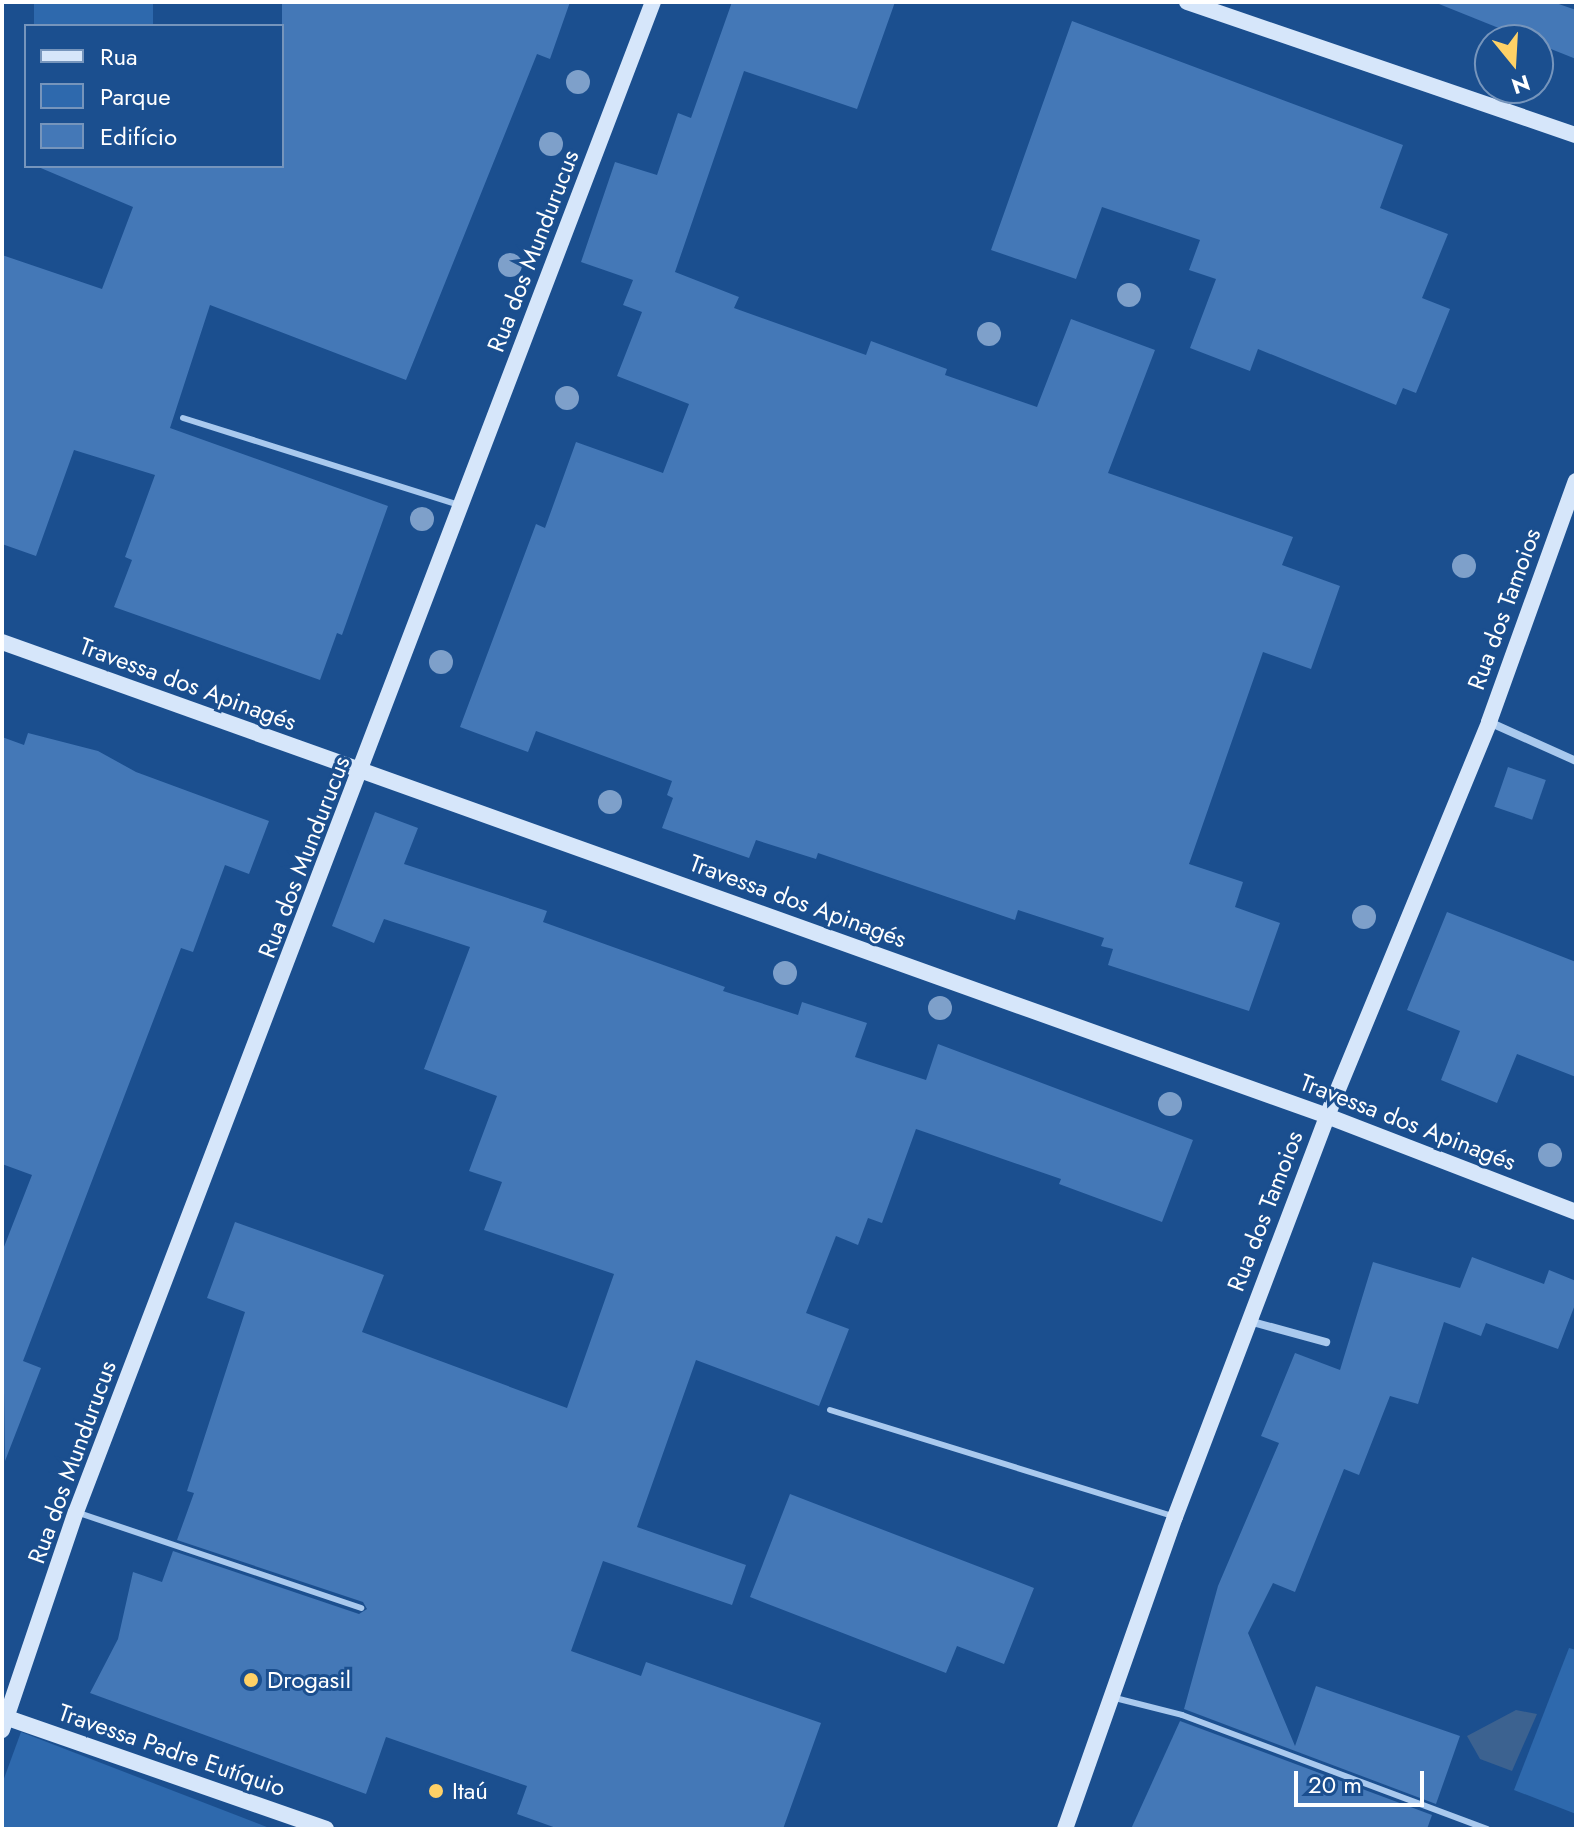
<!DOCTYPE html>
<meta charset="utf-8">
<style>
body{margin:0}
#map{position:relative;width:1578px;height:1831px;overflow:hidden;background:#1b4f8f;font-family:Jost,sans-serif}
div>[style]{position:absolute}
.green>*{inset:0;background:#2e69ad;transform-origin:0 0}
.water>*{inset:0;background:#3c6290}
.building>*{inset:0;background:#4478b7;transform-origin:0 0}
.lane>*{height:6px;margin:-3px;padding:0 3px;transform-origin:3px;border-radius:3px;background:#a9c9ee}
.street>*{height:8px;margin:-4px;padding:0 4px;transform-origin:4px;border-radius:4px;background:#a9c9ee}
.secondary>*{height:16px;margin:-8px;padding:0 8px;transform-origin:8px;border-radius:8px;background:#d6e6fa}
.trees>*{width:24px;height:24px;margin:-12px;border-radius:50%;background:#7ea0ca}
.dots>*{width:22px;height:22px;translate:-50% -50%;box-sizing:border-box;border:4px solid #1b4f8f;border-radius:50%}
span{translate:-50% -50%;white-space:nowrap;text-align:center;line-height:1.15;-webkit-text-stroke:6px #1b4f8f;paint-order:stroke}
.street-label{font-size:24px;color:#fff}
.poi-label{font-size:24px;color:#fff}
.left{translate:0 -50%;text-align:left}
.frame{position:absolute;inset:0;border:4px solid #fff;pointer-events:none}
.legend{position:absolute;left:24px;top:24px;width:260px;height:144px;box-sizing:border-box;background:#1b4f8f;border:2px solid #7695bc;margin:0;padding:10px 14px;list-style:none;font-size:24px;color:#fff}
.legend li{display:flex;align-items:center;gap:16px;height:40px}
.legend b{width:40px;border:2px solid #7695bc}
.north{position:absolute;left:1474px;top:24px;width:80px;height:80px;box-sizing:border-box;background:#1b4f8f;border:2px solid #7695bc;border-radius:50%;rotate:162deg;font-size:22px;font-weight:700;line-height:32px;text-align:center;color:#fff}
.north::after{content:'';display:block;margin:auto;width:28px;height:36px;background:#ffd166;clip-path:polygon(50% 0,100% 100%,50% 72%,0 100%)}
.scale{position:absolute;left:1294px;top:1771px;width:130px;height:36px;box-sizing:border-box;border:4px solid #fff;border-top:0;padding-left:10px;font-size:24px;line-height:28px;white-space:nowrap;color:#fff;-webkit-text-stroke:6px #1b4f8f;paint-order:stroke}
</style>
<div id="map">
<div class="green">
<div style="left:34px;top:2px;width:119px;height:24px"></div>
<div style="clip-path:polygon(1569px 1648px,1576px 1650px,1576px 1814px,1514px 1790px)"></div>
<div style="clip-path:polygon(21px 1732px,272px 1829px,2px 1829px,2px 1784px)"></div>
</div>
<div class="water">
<div style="clip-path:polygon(1516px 1710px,1537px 1714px,1512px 1771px,1480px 1759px,1467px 1736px)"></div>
</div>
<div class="building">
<div style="clip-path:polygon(282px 2px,570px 2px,550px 59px,537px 54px,406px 380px,210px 305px,170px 428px,388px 506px,342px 635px,337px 633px,320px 680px,114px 607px,132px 560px,125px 557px,155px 475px,74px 450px,36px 556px,2px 544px,2px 255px,102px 289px,133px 207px,36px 166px,282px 166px)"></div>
<div style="clip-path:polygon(732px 2px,895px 2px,857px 109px,744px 71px,675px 272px,739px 297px,734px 308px,866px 355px,871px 341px,947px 369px,945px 375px,1037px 407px,1071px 319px,1155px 350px,1108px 473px,1293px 537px,1282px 565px,1340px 586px,1311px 669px,1263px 652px,1189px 864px,1243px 882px,1235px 907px,1280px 923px,1249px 1011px,1108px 965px,1113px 949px,1101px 946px,1104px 938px,1018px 910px,1015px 920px,818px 853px,816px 859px,756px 840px,749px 858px,662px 828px,673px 798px,667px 795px,672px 781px,536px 731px,528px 752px,460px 727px,536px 524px,545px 528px,576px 442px,663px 473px,689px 404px,617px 376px,642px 312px,623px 305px,633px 280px,581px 262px,615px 162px,657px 175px,678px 113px,691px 118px)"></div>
<div style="clip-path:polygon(1434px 2px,1553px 2px,1576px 10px,1576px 59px)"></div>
<div style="clip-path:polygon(1072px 21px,1403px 145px,1380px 208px,1448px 234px,1422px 298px,1450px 309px,1416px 393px,1403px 388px,1396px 405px,1258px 349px,1250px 371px,1190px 348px,1216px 279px,1189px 270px,1200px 240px,1102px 207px,1076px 279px,991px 250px)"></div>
<div style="clip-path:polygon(28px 733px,98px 751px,136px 772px,269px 821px,249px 874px,225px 865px,193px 952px,181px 948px,23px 1361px,41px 1368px,5px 1461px,2px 1252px,32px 1175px,2px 1164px,2px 737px,24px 745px)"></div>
<div style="left:1508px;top:767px;width:40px;height:42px;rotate:19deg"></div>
<div style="clip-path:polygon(375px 812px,418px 828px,404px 864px,547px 911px,543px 922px,725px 987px,723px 991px,798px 1015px,802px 1002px,867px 1023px,855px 1057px,926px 1080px,938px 1044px,1193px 1140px,1162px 1222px,1059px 1184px,1061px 1179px,916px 1129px,882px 1223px,868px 1218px,858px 1245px,836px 1236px,806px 1313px,849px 1329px,819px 1406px,696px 1360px,637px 1527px,746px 1565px,732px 1605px,603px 1561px,571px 1651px,641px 1676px,646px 1662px,821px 1723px,783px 1829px,559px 1829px,517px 1814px,527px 1786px,386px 1737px,366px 1794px,90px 1693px,118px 1639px,133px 1572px,162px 1582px,173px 1551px,359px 1614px,367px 1609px,363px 1602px,177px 1540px,194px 1493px,187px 1491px,245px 1312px,207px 1298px,235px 1222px,384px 1275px,362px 1332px,567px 1408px,614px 1274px,484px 1230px,502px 1182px,469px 1171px,497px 1096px,424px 1069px,470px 947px,384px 919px,374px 943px,332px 926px)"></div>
<div style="clip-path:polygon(1447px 912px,1576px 962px,1576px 1077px,1517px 1054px,1497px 1103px,1441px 1080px,1460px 1031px,1407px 1010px)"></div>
<div style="clip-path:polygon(1472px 1257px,1544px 1284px,1549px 1270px,1576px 1281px,1576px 1302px,1558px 1349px,1486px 1323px,1481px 1336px,1444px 1322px,1418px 1404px,1390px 1396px,1359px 1475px,1344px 1469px,1295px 1592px,1273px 1583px,1248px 1633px,1295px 1746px,1316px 1686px,1460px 1736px,1436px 1804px,1184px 1709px,1218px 1586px,1279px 1443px,1261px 1436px,1295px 1353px,1340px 1370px,1373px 1262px,1460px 1288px)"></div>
<div style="clip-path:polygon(790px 1494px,1034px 1588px,1004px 1664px,957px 1646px,946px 1673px,750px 1597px)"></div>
<div style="clip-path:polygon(1180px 1721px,1432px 1815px,1427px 1829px,1131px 1829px)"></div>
</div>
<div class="lane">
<div style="left:183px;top:418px;width:289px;rotate:17.5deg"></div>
<div style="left:830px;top:1410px;width:361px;rotate:17.2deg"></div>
<div style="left:76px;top:1512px;width:301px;rotate:18.6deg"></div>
<div style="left:1115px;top:1698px;width:69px;rotate:14.2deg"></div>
<div style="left:1182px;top:1715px;width:326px;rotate:20.5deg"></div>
</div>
<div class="street">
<div style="left:1489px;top:722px;width:95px;rotate:24.1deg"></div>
<div style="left:1249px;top:1321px;width:80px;rotate:15.3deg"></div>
</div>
<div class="secondary">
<div style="left:1187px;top:2px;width:411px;rotate:18.9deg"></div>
<div style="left:2px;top:642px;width:1407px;rotate:19.68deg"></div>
<div style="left:1327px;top:1116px;width:267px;rotate:21.1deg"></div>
<div style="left:2px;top:1716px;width:343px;rotate:19.2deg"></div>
<div style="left:2px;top:1730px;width:230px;rotate:-71.3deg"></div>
<div style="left:76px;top:1512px;width:1616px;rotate:-69.09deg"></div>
<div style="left:1065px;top:1829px;width:331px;rotate:-70.6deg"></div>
<div style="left:1175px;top:1517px;width:429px;rotate:-69.2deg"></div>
<div style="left:1327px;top:1116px;width:426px;rotate:-67.6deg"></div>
<div style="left:1489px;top:722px;width:256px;rotate:-70.2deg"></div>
</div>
<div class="trees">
<div style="left:578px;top:82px"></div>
<div style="left:551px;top:144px"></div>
<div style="left:510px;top:265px"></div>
<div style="left:1129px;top:295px"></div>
<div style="left:989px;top:334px"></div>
<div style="left:567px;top:398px"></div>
<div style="left:422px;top:519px"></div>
<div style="left:1464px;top:566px"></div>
<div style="left:441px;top:662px"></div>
<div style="left:610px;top:802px"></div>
<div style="left:1364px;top:917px"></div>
<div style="left:785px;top:973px"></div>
<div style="left:940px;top:1008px"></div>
<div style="left:1170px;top:1104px"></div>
<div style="left:1550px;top:1155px"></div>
</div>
<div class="dots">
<div style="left:251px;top:1680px;background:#ffd166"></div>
<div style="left:436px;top:1791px;background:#ffd166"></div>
</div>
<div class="street-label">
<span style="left:533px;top:251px;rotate:-69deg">Rua dos Mundurucus</span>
<span style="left:1504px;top:609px;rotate:-70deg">Rua dos Tamoios</span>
<span style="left:188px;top:684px;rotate:20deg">Travessa dos Apinagés</span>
<span style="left:304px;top:857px;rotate:-69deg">Rua dos Mundurucus</span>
<span style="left:798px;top:901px;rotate:20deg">Travessa dos Apinagés</span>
<span style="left:1408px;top:1122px;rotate:21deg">Travessa dos Apinagés</span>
<span style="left:1265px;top:1211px;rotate:-69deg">Rua dos Tamoios</span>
<span style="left:72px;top:1462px;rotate:-70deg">Rua dos Mundurucus</span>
<span style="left:172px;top:1750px;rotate:19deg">Travessa Padre Eutíquio</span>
</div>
<div class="poi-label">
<span class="left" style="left:267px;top:1680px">Drogasil</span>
<span class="left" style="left:452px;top:1791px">Itaú</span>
</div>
<div class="frame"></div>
<ul class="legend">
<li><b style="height:10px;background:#d6e6fa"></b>Rua</li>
<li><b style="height:22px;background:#2e69ad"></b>Parque</li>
<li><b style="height:22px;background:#4478b7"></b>Edifício</li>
</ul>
<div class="north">N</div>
<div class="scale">20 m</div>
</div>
